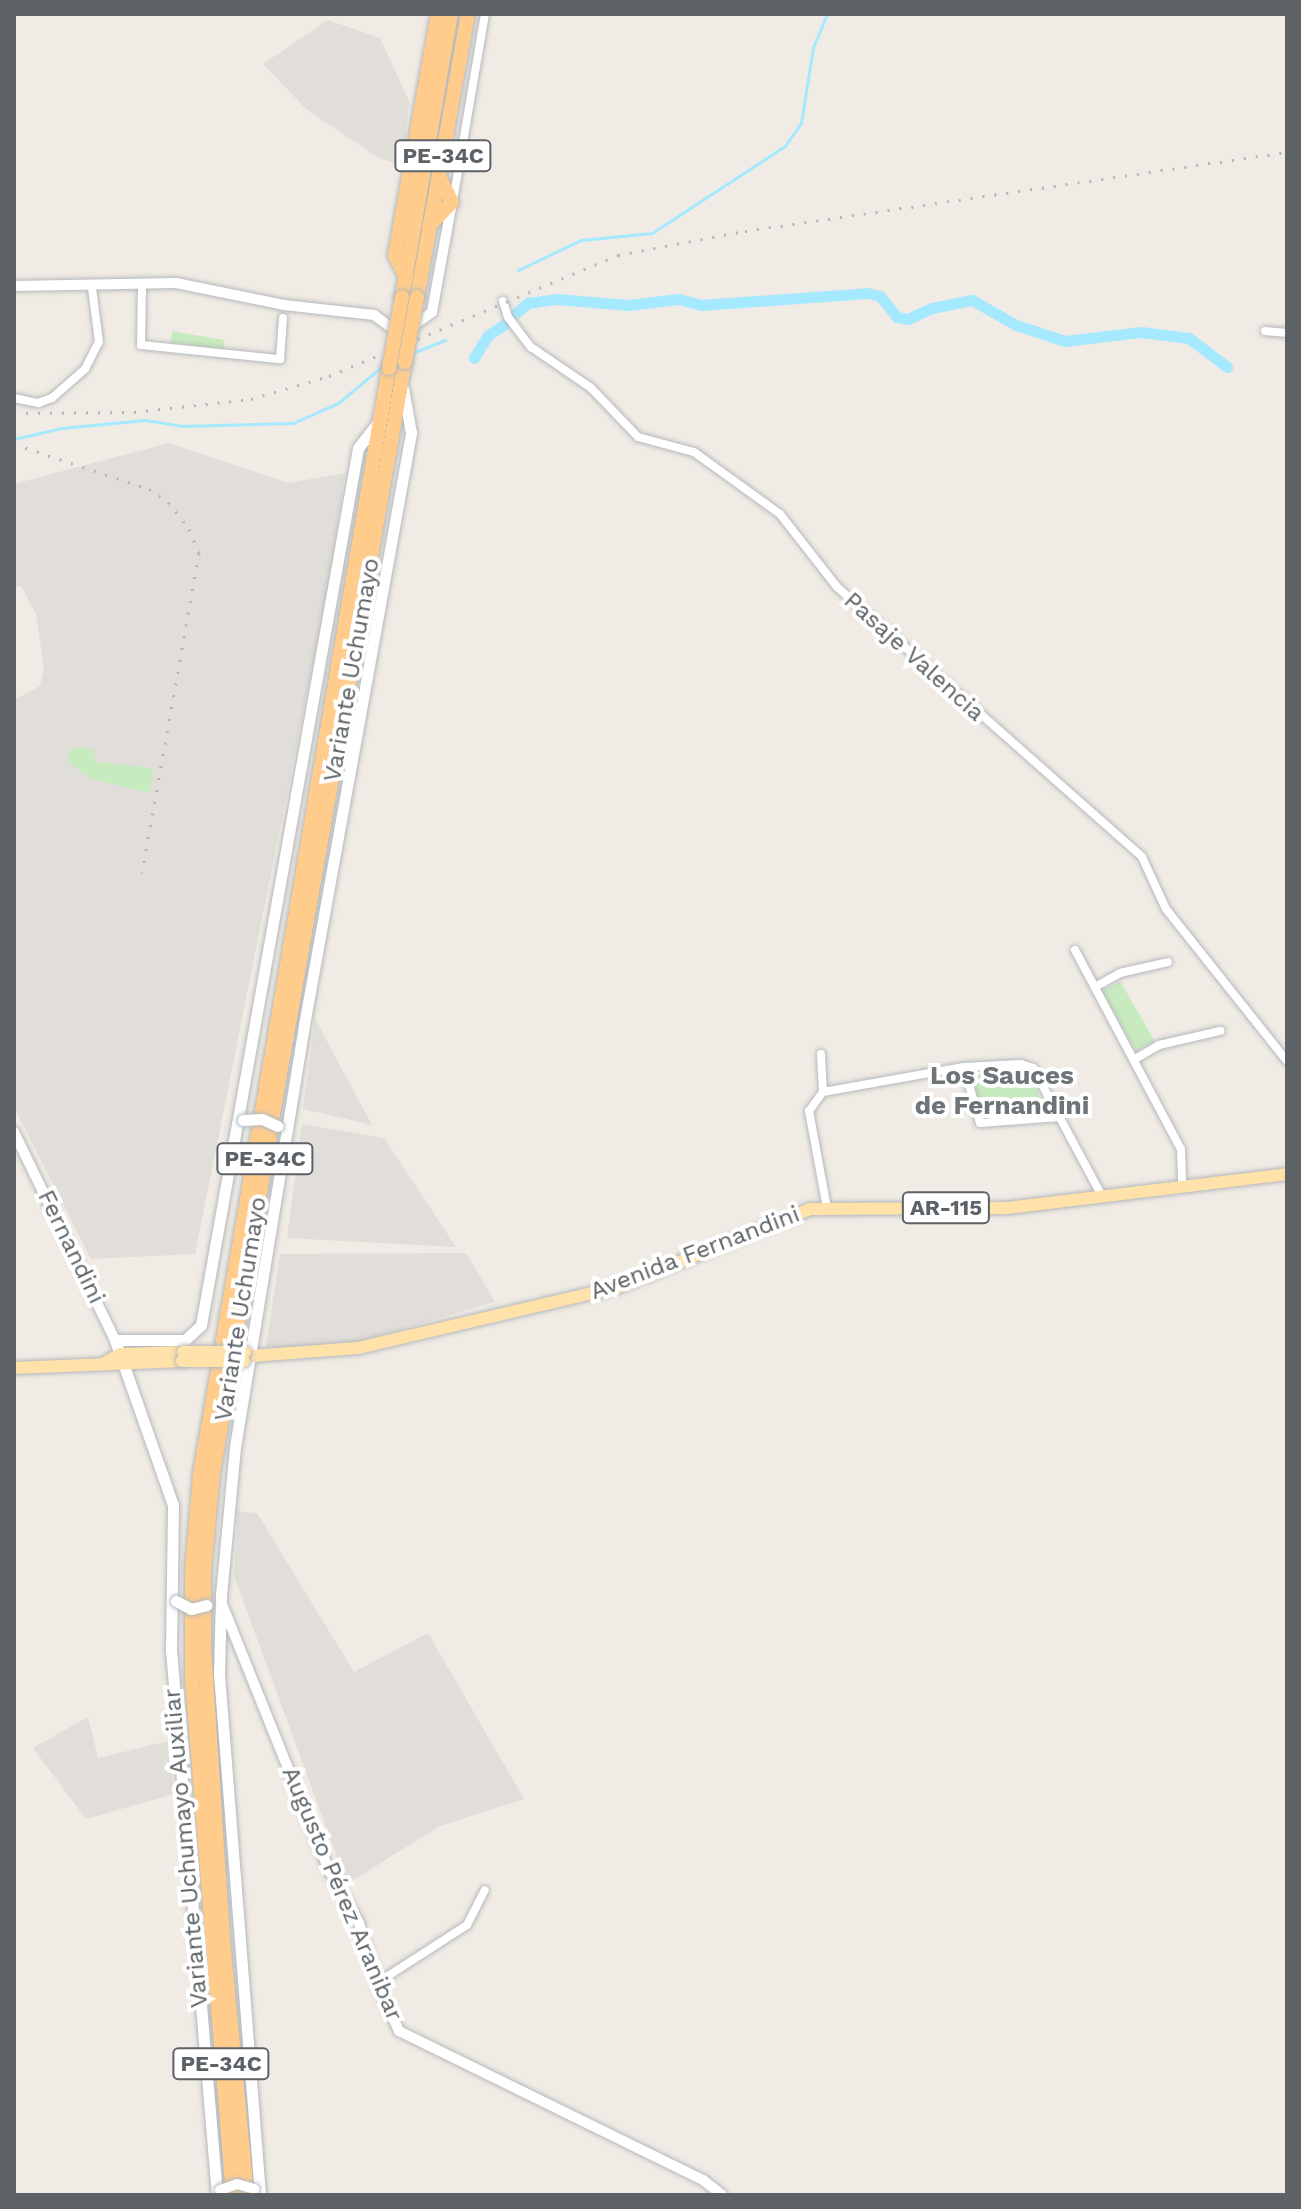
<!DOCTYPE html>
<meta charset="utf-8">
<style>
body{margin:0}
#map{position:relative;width:1301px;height:2209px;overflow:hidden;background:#f0ebe4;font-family:"Work Sans",sans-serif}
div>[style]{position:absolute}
.industrial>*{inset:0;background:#e1ddd9}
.green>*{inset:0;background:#c7eabe;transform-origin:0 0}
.stream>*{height:3px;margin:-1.5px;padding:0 1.5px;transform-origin:1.5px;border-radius:1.5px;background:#a5e9ff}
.canal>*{height:11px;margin:-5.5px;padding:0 5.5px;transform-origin:5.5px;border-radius:5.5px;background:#a5e9ff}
.roads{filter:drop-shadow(0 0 2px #b5b9bc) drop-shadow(0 0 2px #b5b9bc)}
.minor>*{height:8px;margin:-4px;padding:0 4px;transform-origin:4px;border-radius:4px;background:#fff}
.tertiary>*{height:10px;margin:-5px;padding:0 5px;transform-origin:5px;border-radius:5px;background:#fff}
.secondary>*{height:11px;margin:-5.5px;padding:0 5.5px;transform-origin:5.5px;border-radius:5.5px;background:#fff}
.primary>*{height:12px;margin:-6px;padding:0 6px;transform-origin:6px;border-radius:6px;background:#ffe1aa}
.motorway>*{height:14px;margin:-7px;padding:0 7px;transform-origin:7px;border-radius:7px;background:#ffcc8c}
.rail>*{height:3px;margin-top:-1.5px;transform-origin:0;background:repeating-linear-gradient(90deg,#b4b5b6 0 2px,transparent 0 12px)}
.bridges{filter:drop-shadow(0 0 2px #b5b9bc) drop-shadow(0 0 2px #b5b9bc)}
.tertiary-bridge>*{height:10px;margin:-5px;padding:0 5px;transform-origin:5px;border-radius:5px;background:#fff}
.secondary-bridge>*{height:11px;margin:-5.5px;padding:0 5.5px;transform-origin:5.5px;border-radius:5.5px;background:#fff}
.primary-bridge>*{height:12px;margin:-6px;padding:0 6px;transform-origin:6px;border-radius:6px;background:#ffe1aa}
.motorway-bridge>*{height:14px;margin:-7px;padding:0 7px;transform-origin:7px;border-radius:7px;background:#ffcc8c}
span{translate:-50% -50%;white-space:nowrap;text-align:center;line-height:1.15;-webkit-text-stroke:8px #fff;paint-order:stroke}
.shield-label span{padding:2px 6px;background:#fff;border:2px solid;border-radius:6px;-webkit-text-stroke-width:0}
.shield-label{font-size:22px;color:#5c6266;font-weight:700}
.street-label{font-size:24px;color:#5c6266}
.neighbourhood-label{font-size:26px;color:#6d7578;font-weight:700}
.frame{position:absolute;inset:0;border:16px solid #5c6266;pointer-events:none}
</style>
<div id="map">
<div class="industrial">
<div style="clip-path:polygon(328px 20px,380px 38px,409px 101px,403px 165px,379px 158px,307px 110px,263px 64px)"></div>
<div style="clip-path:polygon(169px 443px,289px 483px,345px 473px,329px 583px,195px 1254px,91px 1259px,14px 1107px,14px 700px,40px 686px,44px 668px,36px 614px,21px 586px,14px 587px,14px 484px)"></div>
<div style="clip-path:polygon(315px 1019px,372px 1125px,303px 1109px)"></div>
<div style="clip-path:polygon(302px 1124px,384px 1138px,456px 1247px,287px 1238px)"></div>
<div style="clip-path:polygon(466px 1253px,495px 1302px,343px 1346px,266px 1347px,280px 1254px)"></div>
<div style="clip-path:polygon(238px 1511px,257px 1513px,354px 1672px,428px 1633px,524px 1799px,440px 1826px,347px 1884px,234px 1576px)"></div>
<div style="clip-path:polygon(88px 1717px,98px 1758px,169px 1741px,174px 1794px,86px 1819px,33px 1748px)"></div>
</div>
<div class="green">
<div style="clip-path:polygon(172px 331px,224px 340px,224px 349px,171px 343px)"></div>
<div style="clip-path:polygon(72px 747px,93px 749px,96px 762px,153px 768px,150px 793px,91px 779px,66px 761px)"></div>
<div style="left:1120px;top:981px;width:69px;height:21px;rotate:60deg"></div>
<div style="clip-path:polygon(1022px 1066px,1048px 1110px,1045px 1115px,982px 1119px,971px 1074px)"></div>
</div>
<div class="stream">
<div style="left:518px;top:270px;width:70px;rotate:-25.5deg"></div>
<div style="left:581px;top:240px;width:71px;rotate:-5.6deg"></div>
<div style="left:652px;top:233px;width:159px;rotate:-33.2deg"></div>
<div style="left:785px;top:146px;width:28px;rotate:-55deg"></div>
<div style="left:801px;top:123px;width:77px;rotate:-81deg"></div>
<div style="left:813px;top:47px;width:36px;rotate:-67deg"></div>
<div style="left:410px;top:354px;width:38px;rotate:-22deg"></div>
<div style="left:14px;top:439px;width:49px;rotate:-12.9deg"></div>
<div style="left:62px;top:428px;width:83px;rotate:-5.5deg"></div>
<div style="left:145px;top:420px;width:36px;rotate:9deg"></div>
<div style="left:181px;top:426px;width:112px;rotate:-1.5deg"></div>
<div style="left:293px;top:423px;width:49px;rotate:-24deg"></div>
<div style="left:338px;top:403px;width:61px;rotate:-39.7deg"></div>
</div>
<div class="canal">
<div style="left:516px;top:313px;width:16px;rotate:-40deg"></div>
<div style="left:528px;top:303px;width:28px;rotate:-8deg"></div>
<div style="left:556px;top:299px;width:73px;rotate:4.7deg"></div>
<div style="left:629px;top:305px;width:50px;rotate:-6.8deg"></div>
<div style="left:679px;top:299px;width:23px;rotate:15deg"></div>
<div style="left:701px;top:305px;width:166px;rotate:-4.1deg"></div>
<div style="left:867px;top:293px;width:13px;rotate:13deg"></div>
<div style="left:880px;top:296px;width:27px;rotate:51deg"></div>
<div style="left:897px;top:317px;width:11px;rotate:10deg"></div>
<div style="left:908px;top:319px;width:26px;rotate:-25deg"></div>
<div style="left:932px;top:308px;width:41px;rotate:-11.3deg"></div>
<div style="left:972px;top:300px;width:51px;rotate:29.6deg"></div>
<div style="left:1016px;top:325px;width:52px;rotate:18.1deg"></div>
<div style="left:1065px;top:341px;width:77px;rotate:-6.8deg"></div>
<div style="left:1141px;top:332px;width:48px;rotate:7.1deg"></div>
<div style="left:1189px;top:338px;width:48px;rotate:37.3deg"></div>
<div style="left:474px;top:358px;width:26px;rotate:-59deg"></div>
<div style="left:487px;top:336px;width:22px;rotate:-34deg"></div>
</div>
<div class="roads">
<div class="minor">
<div style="left:453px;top:201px;width:190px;rotate:-80.3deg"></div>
<div style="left:142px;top:284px;width:61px;rotate:90.9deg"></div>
<div style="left:141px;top:345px;width:140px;rotate:5.8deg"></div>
<div style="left:280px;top:359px;width:41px;rotate:-85.8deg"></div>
<div style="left:503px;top:301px;width:17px;rotate:73deg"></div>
<div style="left:508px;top:317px;width:38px;rotate:53deg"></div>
<div style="left:531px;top:347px;width:73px;rotate:34.3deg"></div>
<div style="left:591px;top:388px;width:68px;rotate:46.2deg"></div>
<div style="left:638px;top:437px;width:58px;rotate:15deg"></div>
<div style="left:694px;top:452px;width:106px;rotate:35.8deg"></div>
<div style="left:780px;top:514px;width:93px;rotate:52deg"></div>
<div style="left:837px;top:587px;width:407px;rotate:41.5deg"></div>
<div style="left:1142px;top:857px;width:57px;rotate:65.2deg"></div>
<div style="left:1166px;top:909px;width:194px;rotate:51.5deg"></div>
<div style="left:1265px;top:331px;width:22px;rotate:5deg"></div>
<div style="left:14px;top:398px;width:25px;rotate:12deg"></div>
<div style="left:38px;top:403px;width:15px;rotate:-20deg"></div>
<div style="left:52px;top:398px;width:44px;rotate:-41.3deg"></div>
<div style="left:85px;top:369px;width:30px;rotate:-63deg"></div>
<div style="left:99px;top:342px;width:54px;rotate:-97.4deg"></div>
<div style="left:1075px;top:950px;width:225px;rotate:62deg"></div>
<div style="left:1181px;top:1149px;width:37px;rotate:88deg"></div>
<div style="left:1095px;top:987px;width:29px;rotate:-29deg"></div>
<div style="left:1120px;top:973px;width:49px;rotate:-12.9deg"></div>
<div style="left:821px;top:1054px;width:38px;rotate:87deg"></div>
<div style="left:1135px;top:1059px;width:28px;rotate:-30deg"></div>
<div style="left:1159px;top:1045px;width:63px;rotate:-12.9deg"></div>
<div style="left:964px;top:1067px;width:58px;rotate:74.1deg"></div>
<div style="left:980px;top:1123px;width:80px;rotate:-4.3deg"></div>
<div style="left:827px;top:1208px;width:99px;rotate:-100.5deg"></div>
<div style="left:809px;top:1111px;width:24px;rotate:-54deg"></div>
<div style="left:823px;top:1092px;width:143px;rotate:-10.1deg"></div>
<div style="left:964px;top:1067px;width:57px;rotate:-3deg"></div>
<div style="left:1021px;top:1064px;width:13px;rotate:18deg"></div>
<div style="left:1033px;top:1068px;width:145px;rotate:61.7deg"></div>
<div style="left:377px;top:1983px;width:107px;rotate:-32.8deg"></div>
<div style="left:467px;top:1925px;width:39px;rotate:-63deg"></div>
</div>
<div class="tertiary">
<div style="left:14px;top:286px;width:162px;rotate:-1.1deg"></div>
<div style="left:176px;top:283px;width:110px;rotate:11.5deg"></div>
<div style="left:284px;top:305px;width:91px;rotate:6.3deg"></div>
<div style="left:374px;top:315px;width:27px;rotate:36deg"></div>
<div style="left:396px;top:331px;width:10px"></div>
<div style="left:406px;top:331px;width:32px;rotate:-36deg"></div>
<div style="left:432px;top:312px;width:112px;rotate:-79.7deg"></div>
<div style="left:14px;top:1132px;width:231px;rotate:64.1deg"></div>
<div style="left:222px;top:1604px;width:289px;rotate:68.1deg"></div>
<div style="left:330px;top:1872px;width:59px;rotate:60.4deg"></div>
<div style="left:359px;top:1923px;width:63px;rotate:73.3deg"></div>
<div style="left:377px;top:1983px;width:53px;rotate:65.4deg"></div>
<div style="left:399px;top:2031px;width:339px;rotate:26.1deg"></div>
<div style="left:703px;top:2180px;width:24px;rotate:38deg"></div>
</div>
<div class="secondary">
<div style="left:217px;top:2195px;width:547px;rotate:-94.82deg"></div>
<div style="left:171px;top:1650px;width:145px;rotate:-89.2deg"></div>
<div style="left:173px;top:1505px;width:175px;rotate:-109.4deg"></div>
<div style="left:115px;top:1340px;width:70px"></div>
<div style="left:185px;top:1340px;width:22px;rotate:-43deg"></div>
<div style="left:201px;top:1325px;width:891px;rotate:-79.85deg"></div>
<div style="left:358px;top:448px;width:36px;rotate:-52deg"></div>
<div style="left:260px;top:2195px;width:523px;rotate:-94.5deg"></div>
<div style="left:219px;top:1674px;width:79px;rotate:-88.5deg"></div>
<div style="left:221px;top:1595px;width:149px;rotate:-84.6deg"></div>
<div style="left:235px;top:1447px;width:428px;rotate:-80.7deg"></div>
<div style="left:304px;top:1025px;width:602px;rotate:-79.75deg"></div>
<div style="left:411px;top:433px;width:46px;rotate:-100.1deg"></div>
</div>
<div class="primary">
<div style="left:251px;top:1356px;width:107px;rotate:-4.3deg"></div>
<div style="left:358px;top:1348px;width:267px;rotate:-13.2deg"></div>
<div style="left:618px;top:1287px;width:207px;rotate:-22.1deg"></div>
<div style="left:810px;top:1209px;width:197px;rotate:-0.3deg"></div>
<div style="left:1007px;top:1208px;width:282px;rotate:-6.9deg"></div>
<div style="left:103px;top:1364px;width:20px;rotate:-30deg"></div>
<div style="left:120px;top:1354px;width:63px;rotate:-1.8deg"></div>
<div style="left:14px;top:1368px;width:168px;rotate:-2.4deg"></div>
</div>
<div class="motorway">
<div style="left:429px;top:226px;width:33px;rotate:-46deg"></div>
<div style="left:452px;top:202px;width:28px;rotate:-117deg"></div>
<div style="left:406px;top:277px;width:25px;rotate:-117deg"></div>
<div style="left:395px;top:255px;width:245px;rotate:-79.9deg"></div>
<div style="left:402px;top:297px;width:287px;rotate:-80.2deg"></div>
<div style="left:417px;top:297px;width:288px;rotate:-79.8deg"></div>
<div style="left:233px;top:2195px;width:520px;rotate:-94.53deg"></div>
<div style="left:192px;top:1677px;width:108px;rotate:-90deg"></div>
<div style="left:192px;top:1569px;width:94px;rotate:-85.1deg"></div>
<div style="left:200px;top:1475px;width:1123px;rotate:-80.31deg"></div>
<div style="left:247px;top:2195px;width:256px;rotate:-95.4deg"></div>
<div style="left:223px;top:1940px;width:297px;rotate:-93.7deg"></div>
<div style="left:204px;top:1644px;width:74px;rotate:-90deg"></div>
<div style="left:204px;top:1570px;width:97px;rotate:-84.7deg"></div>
<div style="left:213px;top:1473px;width:341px;rotate:-80.5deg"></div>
<div style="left:269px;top:1137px;width:787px;rotate:-80.05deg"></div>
</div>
</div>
<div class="rail">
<div style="left:14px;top:413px;width:120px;rotate:-0.5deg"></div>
<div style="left:134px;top:412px;width:118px;rotate:-6.3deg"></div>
<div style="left:251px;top:399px;width:81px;rotate:-16.4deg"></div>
<div style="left:329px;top:376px;width:313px;rotate:-22.7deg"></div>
<div style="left:618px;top:255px;width:129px;rotate:-10.7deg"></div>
<div style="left:745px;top:231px;width:548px;rotate:-8.29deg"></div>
<div style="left:14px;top:444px;width:142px;rotate:18.4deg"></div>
<div style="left:149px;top:489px;width:23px;rotate:34deg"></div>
<div style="left:168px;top:502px;width:34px;rotate:52deg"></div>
<div style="left:189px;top:529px;width:26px;rotate:67deg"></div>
<div style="left:199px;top:553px;width:325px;rotate:100.1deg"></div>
</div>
<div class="bridges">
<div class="tertiary-bridge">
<div style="left:220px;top:2190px;width:18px;rotate:-19deg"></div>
<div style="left:237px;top:2184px;width:18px;rotate:16deg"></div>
</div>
<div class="secondary-bridge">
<div style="left:243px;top:1120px;width:19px;rotate:-3deg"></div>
<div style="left:262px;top:1119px;width:17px;rotate:24deg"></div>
<div style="left:176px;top:1601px;width:17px;rotate:28deg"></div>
<div style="left:191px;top:1609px;width:16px;rotate:-14deg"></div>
</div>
<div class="primary-bridge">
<div style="left:183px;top:1352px;width:62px"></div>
<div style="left:182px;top:1361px;width:62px"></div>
</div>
<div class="motorway-bridge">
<div style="left:405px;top:362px;width:66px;rotate:-79.5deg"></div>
<div style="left:389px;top:368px;width:72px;rotate:-79.6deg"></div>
</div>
</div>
<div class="shield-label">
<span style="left:443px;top:156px">PE-34C</span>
<span style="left:265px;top:1159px">PE-34C</span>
<span style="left:946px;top:1208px">AR-115</span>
<span style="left:221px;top:2064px">PE-34C</span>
</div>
<div class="street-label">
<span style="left:914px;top:657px;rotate:42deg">Pasaje Valencia</span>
<span style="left:352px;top:670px;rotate:-80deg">Variante Uchumayo</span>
<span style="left:71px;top:1247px;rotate:64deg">Fernandini</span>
<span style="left:695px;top:1253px;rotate:-21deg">Avenida Fernandini</span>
<span style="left:241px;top:1309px;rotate:-81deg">Variante Uchumayo</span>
<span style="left:186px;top:1848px;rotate:-95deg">Variante Uchumayo Auxiliar</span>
<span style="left:342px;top:1894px;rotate:67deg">Augusto Pérez Aranibar</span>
</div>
<div class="neighbourhood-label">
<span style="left:1002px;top:1091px">Los Sauces<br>de Fernandini</span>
</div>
<div class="frame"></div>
</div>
